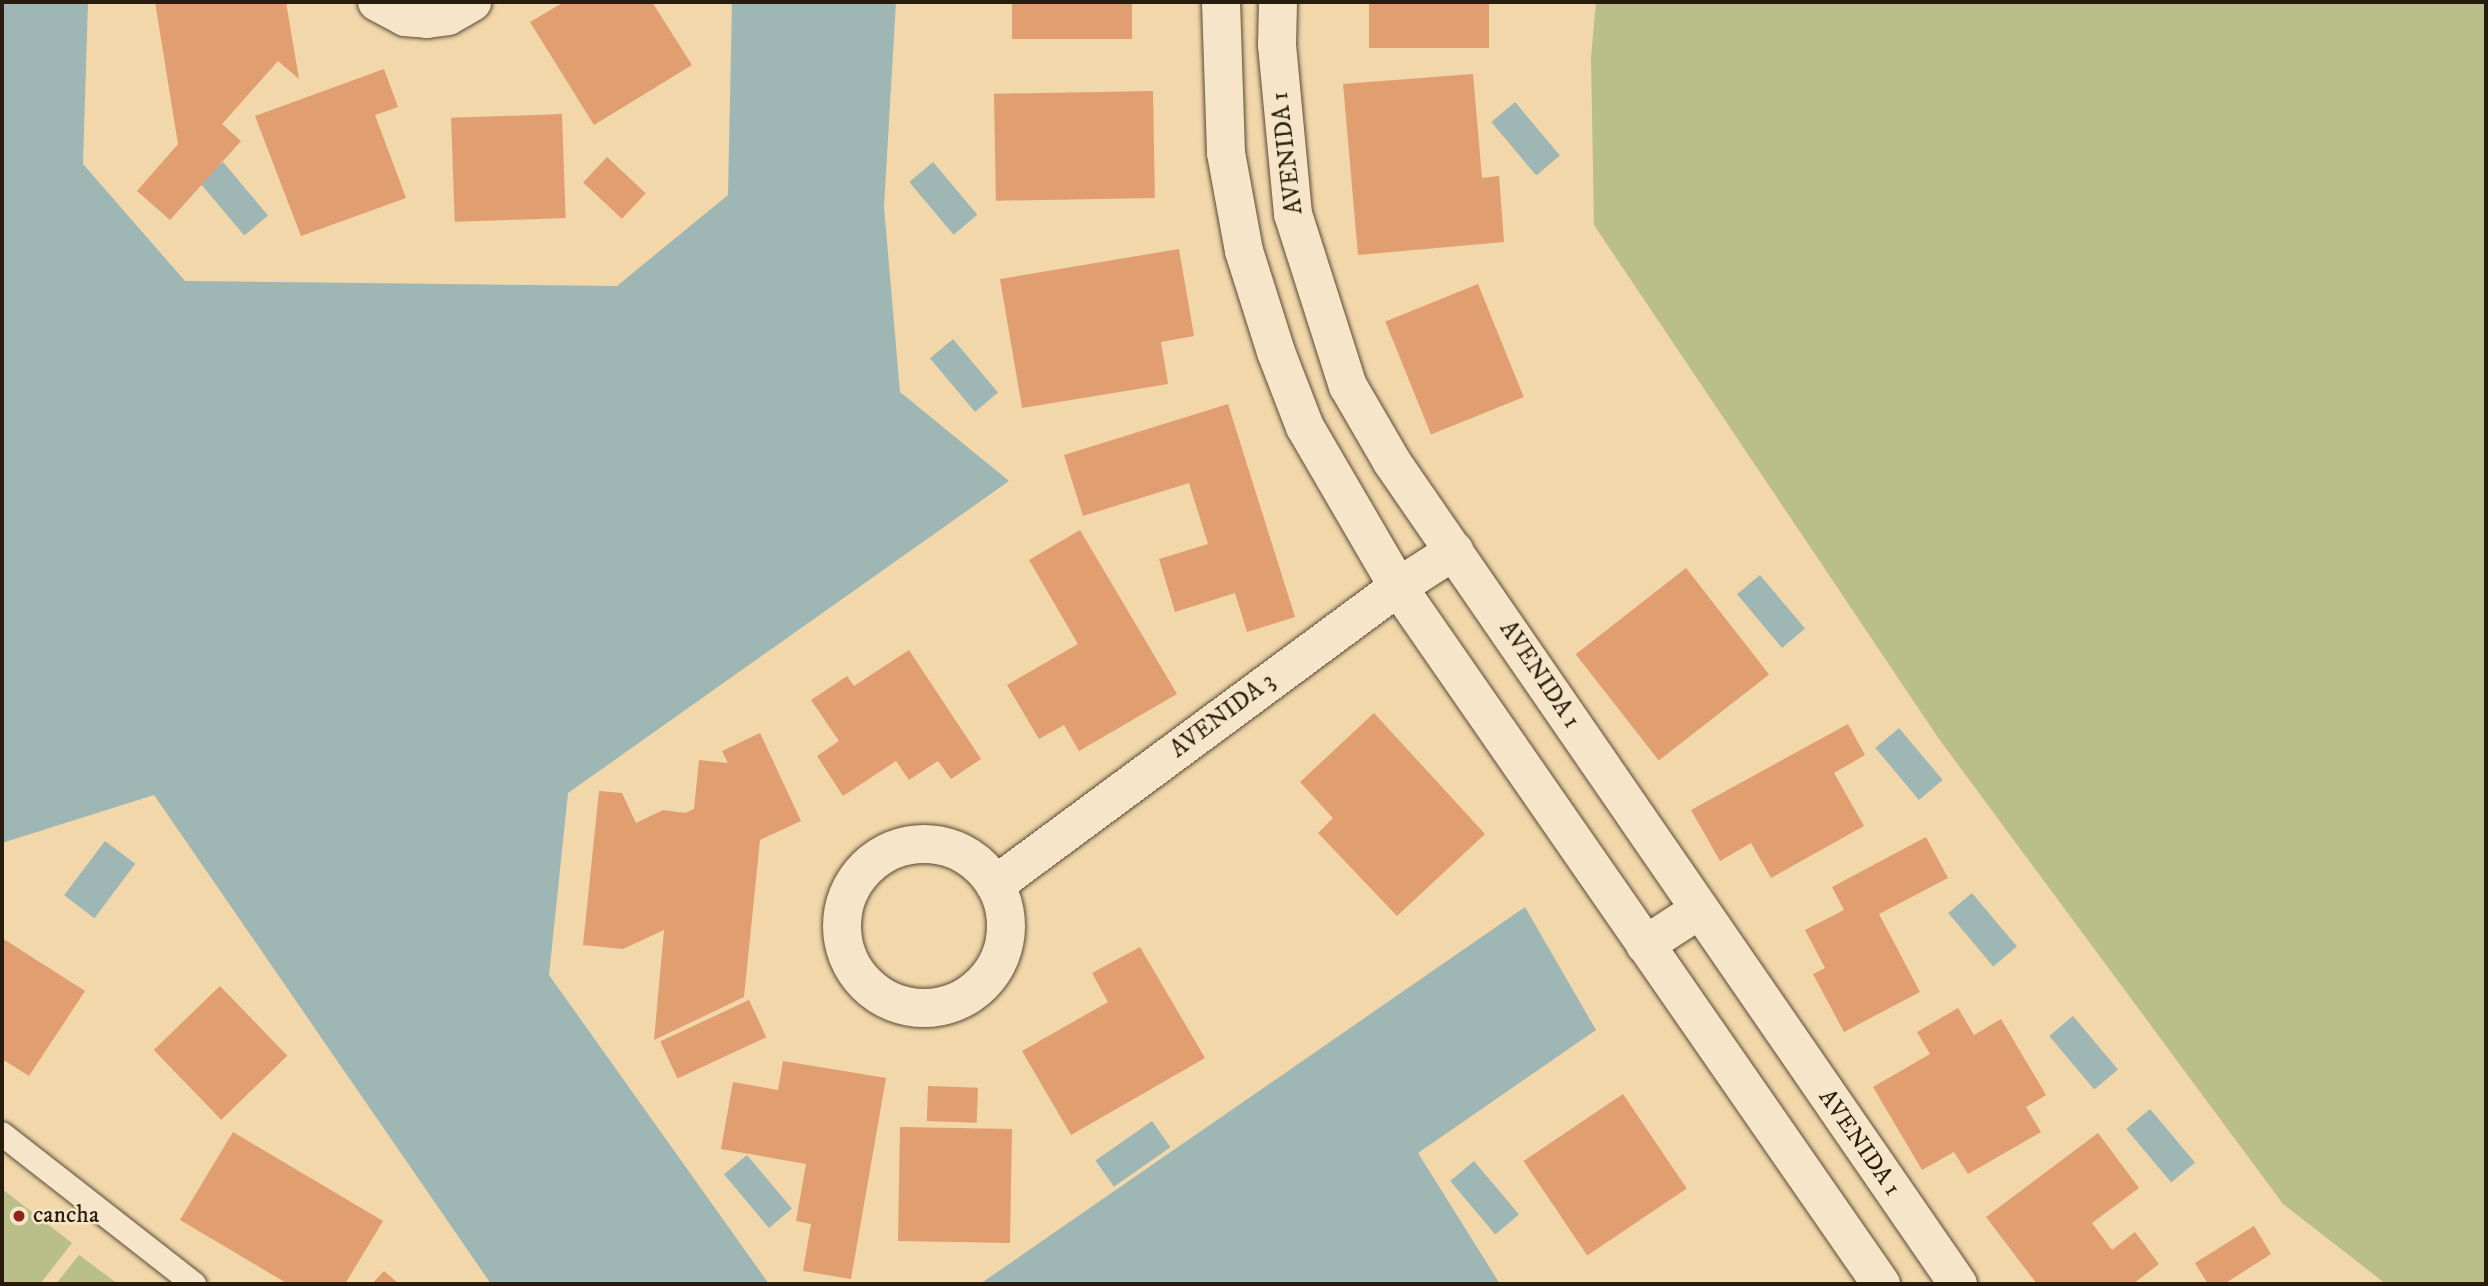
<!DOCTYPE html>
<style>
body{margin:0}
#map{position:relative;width:2488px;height:1286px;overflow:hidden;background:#f1d7aa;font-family:"IM FELL DW Pica",serif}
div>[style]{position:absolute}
.green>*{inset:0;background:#babe88}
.water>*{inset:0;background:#9fb7b4;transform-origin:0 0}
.building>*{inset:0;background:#e19e71;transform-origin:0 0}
.roads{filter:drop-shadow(0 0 2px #5a4b35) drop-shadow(0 0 2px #5a4b35)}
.lane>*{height:24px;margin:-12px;padding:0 12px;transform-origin:12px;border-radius:12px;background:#f6e5c8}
.street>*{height:38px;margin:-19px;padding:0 19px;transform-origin:19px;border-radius:19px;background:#f6e5c8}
.street>.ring{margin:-19px;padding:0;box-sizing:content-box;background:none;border:38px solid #f6e5c8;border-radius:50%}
.dots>*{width:19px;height:19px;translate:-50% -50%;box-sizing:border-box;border:4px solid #f6e5c8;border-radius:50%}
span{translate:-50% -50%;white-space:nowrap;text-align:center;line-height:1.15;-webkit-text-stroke:5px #f6e5c8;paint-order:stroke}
.street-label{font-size:24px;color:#281c0e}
.poi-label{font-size:24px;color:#281c0e}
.left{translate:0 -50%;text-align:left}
.frame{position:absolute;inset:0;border:4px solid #281c0e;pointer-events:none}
</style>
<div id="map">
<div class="green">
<div style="clip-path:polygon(1596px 2px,2486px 2px,2486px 1284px,2386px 1284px,2283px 1204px,1939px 739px,1594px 225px,1591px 58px)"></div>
<div style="clip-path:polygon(2px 1189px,72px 1243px,40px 1284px,2px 1284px)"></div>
<div style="clip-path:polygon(79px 1255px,118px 1284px,56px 1284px)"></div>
</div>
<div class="water">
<div style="clip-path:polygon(2px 2px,88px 2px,83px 164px,185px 281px,617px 286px,728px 195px,732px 2px,896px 2px,884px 207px,900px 392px,1009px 481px,568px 793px,549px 975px,769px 1284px,491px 1284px,154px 795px,2px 843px)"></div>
<div style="left:1515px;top:102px;width:70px;height:31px;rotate:50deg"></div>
<div style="left:223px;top:162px;width:70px;height:31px;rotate:50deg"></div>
<div style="left:933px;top:162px;width:69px;height:31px;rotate:50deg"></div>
<div style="left:953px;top:339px;width:70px;height:30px;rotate:50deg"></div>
<div style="left:1760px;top:575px;width:70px;height:30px;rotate:50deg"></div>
<div style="left:1899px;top:728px;width:68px;height:31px;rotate:50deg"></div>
<div style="left:105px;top:841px;width:38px;height:68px;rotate:37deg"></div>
<div style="left:1972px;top:893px;width:70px;height:31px;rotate:50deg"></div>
<div style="clip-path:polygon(1525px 907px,1596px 1030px,1418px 1153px,1500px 1284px,980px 1284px)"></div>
<div style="left:2073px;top:1016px;width:70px;height:31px;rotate:50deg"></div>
<div style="left:2150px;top:1109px;width:70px;height:31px;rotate:50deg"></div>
<div style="left:1152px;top:1121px;width:32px;height:69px;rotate:55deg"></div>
<div style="left:747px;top:1155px;width:70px;height:30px;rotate:50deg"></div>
<div style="left:1474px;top:1161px;width:70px;height:31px;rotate:50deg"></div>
</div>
<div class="building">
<div style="clip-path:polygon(155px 2px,286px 2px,299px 79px,278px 61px,222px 124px,241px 141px,170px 220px,137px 191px,178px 144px)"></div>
<div style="clip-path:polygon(564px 2px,652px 2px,692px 65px,594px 125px,530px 22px)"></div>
<div style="left:1012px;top:2px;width:120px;height:37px"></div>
<div style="left:1369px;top:2px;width:120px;height:46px"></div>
<div style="clip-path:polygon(384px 69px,398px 107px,375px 115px,406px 198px,301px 236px,255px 116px)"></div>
<div style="clip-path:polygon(1473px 74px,1482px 178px,1499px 176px,1504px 242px,1358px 255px,1343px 84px)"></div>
<div style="left:1153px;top:91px;width:107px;height:159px;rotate:89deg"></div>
<div style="left:562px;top:114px;width:104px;height:111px;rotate:88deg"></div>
<div style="left:607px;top:157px;width:53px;height:35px;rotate:43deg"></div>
<div style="clip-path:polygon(1179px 249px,1194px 336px,1161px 342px,1168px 384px,1022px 408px,1000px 279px)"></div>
<div style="left:1478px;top:284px;width:122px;height:100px;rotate:68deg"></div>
<div style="clip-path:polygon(1228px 404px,1295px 617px,1247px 632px,1235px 593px,1175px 612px,1159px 559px,1208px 544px,1189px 483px,1083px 516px,1064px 455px)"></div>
<div style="clip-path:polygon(1080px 530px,1177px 694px,1079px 751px,1064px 725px,1039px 739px,1007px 685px,1078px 644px,1029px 560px)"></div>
<div style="left:1686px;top:568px;width:135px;height:140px;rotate:52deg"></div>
<div style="clip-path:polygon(909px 650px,981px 759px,951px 779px,938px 761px,909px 780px,896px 761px,843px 796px,817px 756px,839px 741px,811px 700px,847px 676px,854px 686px)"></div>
<div style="clip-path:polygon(1374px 713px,1485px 834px,1397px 916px,1318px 833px,1333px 818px,1300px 782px)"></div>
<div style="clip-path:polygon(1848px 724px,1865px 755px,1834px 773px,1864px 826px,1771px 878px,1751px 843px,1720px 861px,1691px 810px)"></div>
<div style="clip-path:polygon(760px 733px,801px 821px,760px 840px,744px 997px,654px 1040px,664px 930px,623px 949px,583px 945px,599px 791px,622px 793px,636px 823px,663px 810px,685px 813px,694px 809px,699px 760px,728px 763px,722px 751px)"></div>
<div style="clip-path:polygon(1926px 837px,1948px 878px,1879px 914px,1920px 992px,1844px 1032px,1813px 974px,1825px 968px,1805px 930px,1844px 910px,1832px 887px)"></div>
<div style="clip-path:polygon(2px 938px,85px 991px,29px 1076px,2px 1059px)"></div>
<div style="clip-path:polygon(1140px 947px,1205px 1058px,1071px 1135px,1022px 1051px,1108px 1002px,1092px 973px)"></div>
<div style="left:220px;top:986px;width:97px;height:92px;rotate:46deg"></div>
<div style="left:749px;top:1000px;width:41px;height:98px;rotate:65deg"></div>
<div style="clip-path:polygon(1958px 1008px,1974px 1035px,2001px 1019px,2046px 1095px,2026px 1107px,2041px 1132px,1968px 1174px,1954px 1152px,1922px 1170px,1873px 1087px,1930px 1054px,1917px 1032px)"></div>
<div style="clip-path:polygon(783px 1061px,886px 1078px,851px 1279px,803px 1271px,811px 1224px,796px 1221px,806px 1164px,721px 1149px,733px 1082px,778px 1090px)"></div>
<div style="left:928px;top:1086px;width:50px;height:35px;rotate:2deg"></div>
<div style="left:1623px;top:1094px;width:114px;height:120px;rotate:56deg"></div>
<div style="left:900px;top:1127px;width:112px;height:114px;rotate:1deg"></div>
<div style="clip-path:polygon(233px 1132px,383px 1221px,345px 1284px,288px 1284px,180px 1220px)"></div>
<div style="clip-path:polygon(2098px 1133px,2139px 1188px,2092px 1223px,2112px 1250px,2135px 1232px,2159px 1264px,2133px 1284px,2037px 1284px,1986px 1217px)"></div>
<div style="clip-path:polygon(2254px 1226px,2271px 1254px,2224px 1284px,2208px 1284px,2195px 1263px)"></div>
<div style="clip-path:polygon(384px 1271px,399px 1284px,372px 1284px)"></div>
</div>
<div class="roads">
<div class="lane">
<div style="left:2px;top:1134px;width:244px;rotate:38deg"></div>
</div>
<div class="street">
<div style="left:377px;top:2px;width:32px;rotate:28deg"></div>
<div style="left:405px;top:17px;width:22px;rotate:5deg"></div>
<div style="left:427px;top:19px;width:21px;rotate:-8deg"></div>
<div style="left:448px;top:16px;width:28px;rotate:-30deg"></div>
<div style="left:1221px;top:2px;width:151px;rotate:88.1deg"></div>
<div style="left:1226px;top:153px;width:100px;rotate:79.6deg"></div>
<div style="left:1244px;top:251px;width:106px;rotate:72.4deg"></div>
<div style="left:1276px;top:352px;width:80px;rotate:68.9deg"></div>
<div style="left:1305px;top:427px;width:185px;rotate:59.8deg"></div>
<div style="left:1398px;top:587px;width:848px;rotate:55.28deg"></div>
<div style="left:1278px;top:2px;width:43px;rotate:91.3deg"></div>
<div style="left:1277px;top:45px;width:170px;rotate:84.6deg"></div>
<div style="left:1293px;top:214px;width:181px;rotate:72.3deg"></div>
<div style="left:1348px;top:386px;width:88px;rotate:59.9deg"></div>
<div style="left:1392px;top:462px;width:998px;rotate:55.45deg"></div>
<div class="ring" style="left:842px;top:844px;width:126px;height:126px"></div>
<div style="left:995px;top:885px;width:501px;rotate:-36.48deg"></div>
<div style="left:1398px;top:587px;width:67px;rotate:-32.7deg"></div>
<div style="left:1645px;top:945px;width:64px;rotate:-32.9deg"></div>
</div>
</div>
<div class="dots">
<div style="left:19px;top:1216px;background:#8f2418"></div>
</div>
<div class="street-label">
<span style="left:1288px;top:153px;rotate:-97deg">AVENIDA 1</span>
<span style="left:1539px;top:675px;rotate:56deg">AVENIDA 1</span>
<span style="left:1223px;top:716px;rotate:-37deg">AVENIDA 3</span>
<span style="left:1859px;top:1143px;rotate:55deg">AVENIDA 1</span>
</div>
<div class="poi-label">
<span class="left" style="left:33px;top:1216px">cancha</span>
</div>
<div class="frame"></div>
</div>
